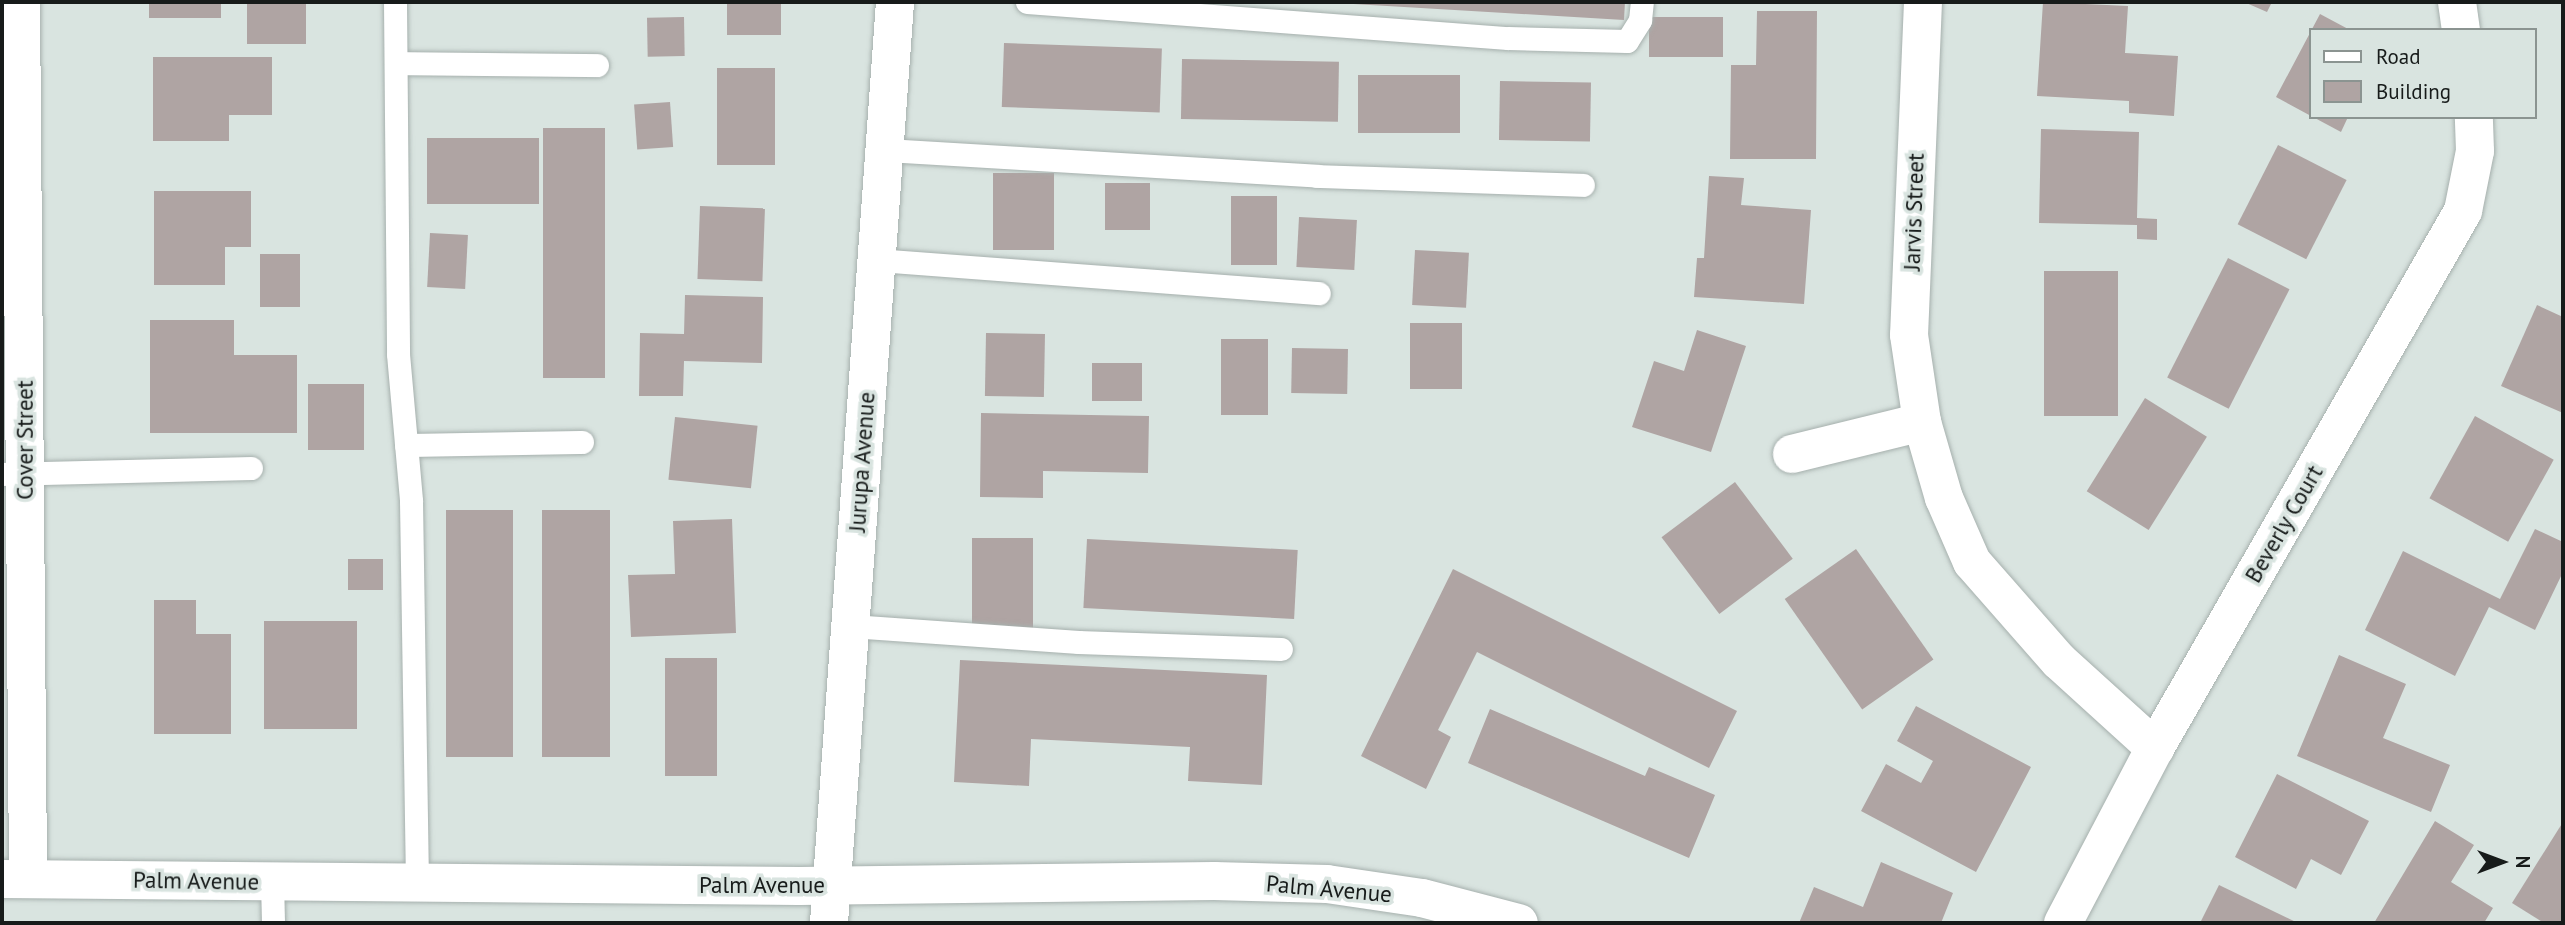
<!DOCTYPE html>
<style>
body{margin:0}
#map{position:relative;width:2565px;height:925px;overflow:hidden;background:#d9e4e0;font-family:"PT Sans",sans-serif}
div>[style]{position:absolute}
.building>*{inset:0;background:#afa4a3;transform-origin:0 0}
.roads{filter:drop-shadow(0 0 2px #a6b0ad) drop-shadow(0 0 2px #a6b0ad)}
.lane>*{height:23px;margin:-11.5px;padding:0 11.5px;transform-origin:11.5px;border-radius:11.5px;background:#fff}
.street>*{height:38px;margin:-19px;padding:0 19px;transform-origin:19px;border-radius:19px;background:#fff}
.secondary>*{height:38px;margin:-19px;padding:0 19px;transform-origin:19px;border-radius:19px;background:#fff}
span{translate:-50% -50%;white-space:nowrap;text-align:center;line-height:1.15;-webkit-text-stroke:7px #d9e4e0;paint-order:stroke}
.street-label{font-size:23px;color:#171b1a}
.frame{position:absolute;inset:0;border:4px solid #171b1a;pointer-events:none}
.legend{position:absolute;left:2309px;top:28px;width:228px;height:91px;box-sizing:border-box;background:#d9e4e0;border:2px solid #8b9491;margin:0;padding:9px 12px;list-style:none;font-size:21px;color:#171b1a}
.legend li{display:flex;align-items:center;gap:14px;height:35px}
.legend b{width:35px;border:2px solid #8b9491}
.north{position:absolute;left:2467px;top:827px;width:70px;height:70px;-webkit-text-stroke:5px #d9e4e0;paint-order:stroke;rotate:90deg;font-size:19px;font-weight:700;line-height:28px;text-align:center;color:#171b1a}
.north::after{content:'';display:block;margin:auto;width:24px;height:32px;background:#171b1a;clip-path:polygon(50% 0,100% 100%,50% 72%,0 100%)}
</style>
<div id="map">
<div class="building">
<div style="left:149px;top:2px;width:72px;height:16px"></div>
<div style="left:247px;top:2px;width:59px;height:42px"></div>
<div style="left:727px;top:2px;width:54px;height:33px"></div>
<div style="clip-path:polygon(1320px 2px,1625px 2px,1624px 20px)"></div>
<div style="clip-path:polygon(2043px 2px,2128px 6px,2125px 53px,2178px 56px,2174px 116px,2129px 113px,2129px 101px,2037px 96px)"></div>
<div style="clip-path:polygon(2244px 2px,2272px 2px,2267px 12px)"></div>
<div style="clip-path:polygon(1757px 11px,1817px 11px,1816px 159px,1730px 159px,1731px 65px,1756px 65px)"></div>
<div style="clip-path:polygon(2320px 14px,2350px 30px,2311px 30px,2311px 116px,2276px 97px)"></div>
<div style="left:684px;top:17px;width:39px;height:37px;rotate:89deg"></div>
<div style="left:1649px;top:17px;width:74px;height:40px"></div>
<div style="left:1004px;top:43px;width:158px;height:64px;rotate:2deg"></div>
<div style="clip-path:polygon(153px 57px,272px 57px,272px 115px,229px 115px,229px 141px,153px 141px)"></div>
<div style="left:1182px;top:59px;width:157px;height:60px;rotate:1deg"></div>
<div style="left:717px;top:68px;width:58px;height:97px"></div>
<div style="left:1358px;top:75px;width:102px;height:58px"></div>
<div style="left:1500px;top:81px;width:91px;height:59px;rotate:1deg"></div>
<div style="left:670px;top:102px;width:45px;height:36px;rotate:86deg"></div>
<div style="clip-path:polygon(2313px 117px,2348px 117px,2341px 132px)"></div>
<div style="left:543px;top:128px;width:62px;height:250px"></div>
<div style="clip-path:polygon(2041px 129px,2139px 132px,2137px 218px,2157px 219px,2157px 240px,2137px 239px,2137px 225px,2039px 223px)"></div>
<div style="left:427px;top:138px;width:112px;height:66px"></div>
<div style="left:2278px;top:145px;width:77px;height:89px;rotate:27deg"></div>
<div style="left:993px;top:173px;width:61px;height:77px"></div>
<div style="clip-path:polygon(1709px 176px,1744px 178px,1741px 205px,1811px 210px,1804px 304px,1694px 297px,1697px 258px,1704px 258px)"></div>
<div style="left:1105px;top:183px;width:45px;height:47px"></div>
<div style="clip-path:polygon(154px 191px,251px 191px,251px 247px,225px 247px,225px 285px,154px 285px)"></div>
<div style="left:1231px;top:196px;width:46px;height:69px"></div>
<div style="left:700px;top:206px;width:65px;height:73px;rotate:2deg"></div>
<div style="left:1299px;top:217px;width:58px;height:50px;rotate:3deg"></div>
<div style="left:430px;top:233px;width:38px;height:54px;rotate:3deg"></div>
<div style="left:1415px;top:250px;width:54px;height:55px;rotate:3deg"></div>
<div style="left:260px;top:254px;width:40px;height:53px"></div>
<div style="left:2228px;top:258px;width:69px;height:134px;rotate:27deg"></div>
<div style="left:2044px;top:271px;width:74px;height:145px"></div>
<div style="clip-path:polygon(685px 295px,763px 297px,762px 363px,684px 361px,683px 396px,639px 396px,640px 333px,684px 334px)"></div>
<div style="clip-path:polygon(2537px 305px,2563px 317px,2563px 413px,2501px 386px)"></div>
<div style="clip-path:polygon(150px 320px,234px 320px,234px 355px,297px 355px,297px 433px,150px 433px)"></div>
<div style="left:1410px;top:323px;width:52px;height:66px"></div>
<div style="clip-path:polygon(1697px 330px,1746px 346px,1711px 452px,1632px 427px,1654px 361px,1684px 371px)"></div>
<div style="left:986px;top:333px;width:59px;height:63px;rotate:1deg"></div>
<div style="left:1221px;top:339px;width:47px;height:76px"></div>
<div style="left:1292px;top:348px;width:56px;height:45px;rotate:1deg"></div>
<div style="left:1092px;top:363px;width:50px;height:38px"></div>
<div style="left:308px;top:384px;width:56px;height:66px"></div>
<div style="left:2145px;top:398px;width:73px;height:110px;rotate:32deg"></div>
<div style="clip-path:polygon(981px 413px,1149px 416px,1148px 473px,1043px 471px,1043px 498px,980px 497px)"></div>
<div style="left:2475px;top:416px;width:90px;height:94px;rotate:29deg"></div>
<div style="left:675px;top:417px;width:83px;height:63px;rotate:6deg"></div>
<div style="left:1735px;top:482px;width:96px;height:92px;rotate:53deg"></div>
<div style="left:446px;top:510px;width:67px;height:247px"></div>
<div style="left:542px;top:510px;width:68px;height:247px"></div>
<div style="clip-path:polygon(732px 519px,736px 633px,631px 637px,628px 575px,675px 574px,673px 521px)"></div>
<div style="clip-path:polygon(2535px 529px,2563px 542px,2563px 572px,2535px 630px,2489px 607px,2455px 676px,2365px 630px,2403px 551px,2500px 599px)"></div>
<div style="left:972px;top:538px;width:61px;height:91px"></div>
<div style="left:1087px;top:539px;width:211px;height:69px;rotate:3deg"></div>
<div style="left:1856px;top:549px;width:135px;height:87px;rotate:55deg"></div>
<div style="left:348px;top:559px;width:35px;height:31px"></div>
<div style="clip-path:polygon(1453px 569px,1737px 711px,1709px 768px,1477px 652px,1438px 730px,1451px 737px,1426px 789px,1361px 756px)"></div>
<div style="clip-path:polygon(154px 600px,196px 600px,196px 634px,231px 634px,231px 734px,154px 734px)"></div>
<div style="left:264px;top:621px;width:93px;height:108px"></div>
<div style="clip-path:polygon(2339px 655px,2406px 684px,2383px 738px,2450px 765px,2431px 812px,2297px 756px)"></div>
<div style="left:665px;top:658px;width:52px;height:118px"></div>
<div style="clip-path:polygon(960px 660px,1267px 675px,1262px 785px,1188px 781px,1190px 747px,1031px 739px,1029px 786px,954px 782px)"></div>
<div style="clip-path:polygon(1916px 706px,2031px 767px,1976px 872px,1861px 811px,1886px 764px,1921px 783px,1933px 761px,1897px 741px)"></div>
<div style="clip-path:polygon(1490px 709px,1645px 776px,1649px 767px,1715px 795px,1689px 858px,1468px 763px)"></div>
<div style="clip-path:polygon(2277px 774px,2369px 821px,2341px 875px,2311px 859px,2296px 889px,2235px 857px)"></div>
<div style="clip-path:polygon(2435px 821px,2474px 845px,2451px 882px,2493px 908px,2484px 923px,2374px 923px)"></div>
<div style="clip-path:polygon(2563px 822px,2563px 923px,2544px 923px,2512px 903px)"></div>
<div style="clip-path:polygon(1881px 862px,1953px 893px,1941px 923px,1799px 923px,1814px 887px,1863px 907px)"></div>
<div style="clip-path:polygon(2219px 885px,2298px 923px,2200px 923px)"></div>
</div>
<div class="roads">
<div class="lane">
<div style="left:395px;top:2px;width:352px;rotate:89.5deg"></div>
<div style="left:398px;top:354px;width:148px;rotate:84.9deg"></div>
<div style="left:411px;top:501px;width:382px;rotate:89.1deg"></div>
<div style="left:1027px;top:2px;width:482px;rotate:4.3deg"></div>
<div style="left:1508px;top:38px;width:119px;rotate:1.4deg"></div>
<div style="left:1627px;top:41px;width:25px;rotate:-58deg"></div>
<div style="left:1640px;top:20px;width:18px;rotate:-84deg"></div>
<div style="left:396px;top:63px;width:201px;rotate:0.6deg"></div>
<div style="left:885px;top:150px;width:433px;rotate:3.4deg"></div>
<div style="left:1317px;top:176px;width:266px;rotate:1.9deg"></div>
<div style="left:877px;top:260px;width:443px;rotate:4.3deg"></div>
<div style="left:406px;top:445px;width:176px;rotate:-1deg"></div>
<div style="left:2px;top:474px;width:249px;rotate:-1.4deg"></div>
<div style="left:851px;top:626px;width:228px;rotate:4deg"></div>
<div style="left:1078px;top:642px;width:203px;rotate:2deg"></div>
<div style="left:272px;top:881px;width:42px;rotate:88.6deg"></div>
</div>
<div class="street">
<div style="left:21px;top:2px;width:877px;rotate:89.54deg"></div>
<div style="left:1923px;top:2px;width:333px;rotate:92.4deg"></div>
<div style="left:1909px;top:335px;width:88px;rotate:81.5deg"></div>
<div style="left:1922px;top:422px;width:79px;rotate:73.9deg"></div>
<div style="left:1944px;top:498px;width:70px;rotate:66.4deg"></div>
<div style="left:1972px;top:562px;width:132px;rotate:48.7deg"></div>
<div style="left:2059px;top:661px;width:130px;rotate:42.2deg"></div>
<div style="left:2457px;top:2px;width:28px;rotate:82deg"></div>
<div style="left:1792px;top:454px;width:134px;rotate:-13.8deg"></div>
<div style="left:2063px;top:923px;width:198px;rotate:-62.3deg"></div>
<div style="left:2155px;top:748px;width:619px;rotate:-60.16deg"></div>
<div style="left:2463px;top:211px;width:61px;rotate:-78.7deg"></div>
<div style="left:2475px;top:151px;width:34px;rotate:-92deg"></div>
</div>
<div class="secondary">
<div style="left:2px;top:879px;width:797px;rotate:0.5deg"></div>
<div style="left:799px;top:886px;width:415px;rotate:-0.7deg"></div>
<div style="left:1214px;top:881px;width:113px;rotate:1.5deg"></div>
<div style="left:1327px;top:884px;width:96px;rotate:8.4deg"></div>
<div style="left:1422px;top:898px;width:100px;rotate:14.5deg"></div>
<div style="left:829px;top:923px;width:923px;rotate:-85.9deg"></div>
</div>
</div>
<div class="street-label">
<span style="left:1914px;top:212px;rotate:-88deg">Jarvis Street</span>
<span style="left:25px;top:440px;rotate:-90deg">Cover Street</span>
<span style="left:862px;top:462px;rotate:-86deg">Jurupa Avenue</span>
<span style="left:2284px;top:524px;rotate:-60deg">Beverly Court</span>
<span style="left:196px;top:881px;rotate:1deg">Palm Avenue</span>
<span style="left:762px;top:885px">Palm Avenue</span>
<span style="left:1329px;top:889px;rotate:5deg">Palm Avenue</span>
</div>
<div class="frame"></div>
<ul class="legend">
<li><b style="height:9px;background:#fff"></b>Road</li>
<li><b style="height:19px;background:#afa4a3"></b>Building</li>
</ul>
<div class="north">N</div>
</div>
